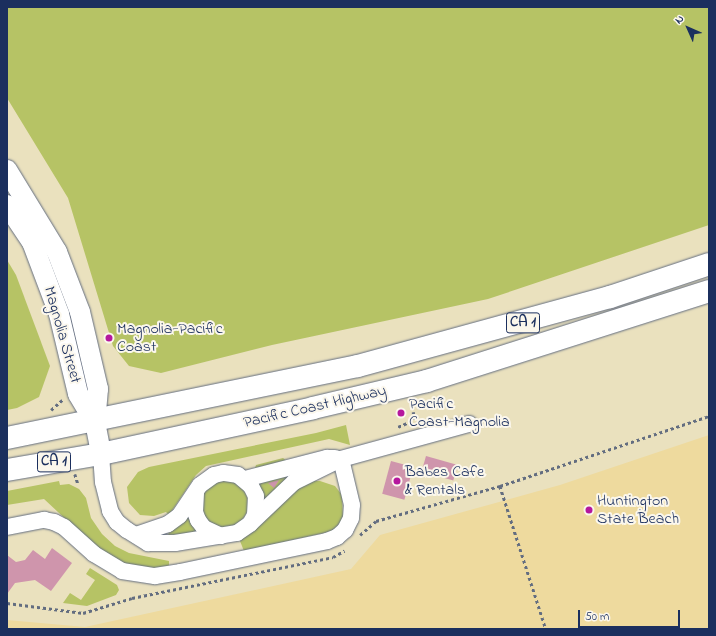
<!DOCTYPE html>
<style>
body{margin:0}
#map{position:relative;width:716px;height:636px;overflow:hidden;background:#eae1be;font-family:"Indie Flower",sans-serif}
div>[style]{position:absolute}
.green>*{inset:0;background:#b6c365}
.round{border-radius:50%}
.sand>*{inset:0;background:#eeda9e}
.building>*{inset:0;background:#cf95ac;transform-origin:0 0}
.path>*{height:2.5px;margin-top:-1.25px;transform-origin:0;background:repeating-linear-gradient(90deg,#636d80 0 3px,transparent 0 6px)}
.roads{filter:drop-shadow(0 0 1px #636d80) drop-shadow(0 0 1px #636d80)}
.minor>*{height:16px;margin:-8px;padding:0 8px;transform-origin:8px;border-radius:8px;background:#fff}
.major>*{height:20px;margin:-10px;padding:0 10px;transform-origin:10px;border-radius:10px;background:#fff}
.highway>*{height:22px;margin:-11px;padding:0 11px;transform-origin:11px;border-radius:11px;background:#fff}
.dots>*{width:11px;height:11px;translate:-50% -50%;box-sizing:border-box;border:2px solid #fbf7ec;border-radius:50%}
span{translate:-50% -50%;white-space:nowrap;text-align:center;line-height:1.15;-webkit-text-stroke:4px #fbf7ec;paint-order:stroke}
.shield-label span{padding:1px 3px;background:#fbf7ec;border:1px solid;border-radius:3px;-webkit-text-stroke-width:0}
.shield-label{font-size:15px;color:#1b2f5e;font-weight:700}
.poi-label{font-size:16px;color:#1b2f5e}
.left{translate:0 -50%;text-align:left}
.street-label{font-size:16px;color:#1b2f5e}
.frame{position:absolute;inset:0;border:8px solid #1b2f5e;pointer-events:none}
.north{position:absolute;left:668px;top:8px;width:40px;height:40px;-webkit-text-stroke:3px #fbf7ec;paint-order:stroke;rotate:315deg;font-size:11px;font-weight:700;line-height:16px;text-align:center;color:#1b2f5e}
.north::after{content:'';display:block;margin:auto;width:14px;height:18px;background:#1b2f5e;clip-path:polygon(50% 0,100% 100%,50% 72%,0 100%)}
.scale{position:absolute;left:578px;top:610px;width:102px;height:18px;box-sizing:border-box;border:2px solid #1b2f5e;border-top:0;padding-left:5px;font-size:12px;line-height:14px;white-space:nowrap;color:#1b2f5e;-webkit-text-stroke:3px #fbf7ec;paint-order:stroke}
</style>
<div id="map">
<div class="green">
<div style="clip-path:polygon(7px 7px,709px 7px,709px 225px,488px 299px,272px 345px,161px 373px,129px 366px,113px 346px,68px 198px,7px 98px)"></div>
<div style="clip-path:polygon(7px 260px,16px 275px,50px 366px,39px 397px,17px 408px,7px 410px)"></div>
<div style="clip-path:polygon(346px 425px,350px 445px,329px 439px,206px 466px,196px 475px,169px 515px,166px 512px,154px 516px,140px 515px,129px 503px,127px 487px,138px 472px,149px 467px,316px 433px)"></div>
<div style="clip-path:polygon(283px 458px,287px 461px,255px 468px,256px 465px)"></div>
<div style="clip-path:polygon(289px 476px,266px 499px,263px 500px,255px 479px)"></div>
<div class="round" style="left:200px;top:480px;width:48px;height:48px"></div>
<div style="clip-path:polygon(59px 481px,60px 485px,69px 484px,79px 489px,86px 498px,91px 518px,102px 534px,115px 546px,129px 553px,169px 561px,169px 566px,147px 570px,120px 563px,102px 553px,44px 499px,7px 505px,7px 491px)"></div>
<div style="clip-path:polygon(311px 481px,320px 481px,335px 486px,342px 495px,343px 519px,333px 531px,244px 551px,240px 541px,302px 485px)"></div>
<div style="clip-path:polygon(190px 512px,201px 532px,169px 535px,168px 534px,179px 525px)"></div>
<div style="clip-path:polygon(90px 568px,117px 585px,119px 590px,116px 595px,87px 606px,63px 603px,70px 593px,81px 600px,95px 580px,86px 574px)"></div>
</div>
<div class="sand">
<div style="clip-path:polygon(709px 435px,709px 629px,7px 629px,7px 620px,85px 627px,351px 569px,380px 535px,560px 485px)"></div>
</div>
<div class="building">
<div style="left:426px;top:456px;width:33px;height:16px;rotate:16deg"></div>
<div style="left:391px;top:461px;width:23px;height:34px;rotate:15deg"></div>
<div style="clip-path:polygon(279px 480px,274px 488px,268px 483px)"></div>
<div style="clip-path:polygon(52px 548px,72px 563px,51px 591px,35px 580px,15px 583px,7px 594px,7px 555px,16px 562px,25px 560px,33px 550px,45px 559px)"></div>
</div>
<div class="path">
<div style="left:51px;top:410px;width:15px;rotate:-42deg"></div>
<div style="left:398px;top:427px;width:17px;rotate:-24deg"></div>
<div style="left:414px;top:420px;width:8px;rotate:-97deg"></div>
<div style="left:75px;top:474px;width:10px;rotate:73deg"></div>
<div style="left:500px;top:486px;width:150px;rotate:72.2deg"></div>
<div style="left:360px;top:535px;width:21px;rotate:-41deg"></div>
<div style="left:376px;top:521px;width:129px;rotate:-15.8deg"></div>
<div style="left:500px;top:486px;width:220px;rotate:-18.5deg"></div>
<div style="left:7px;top:603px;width:77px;rotate:7.5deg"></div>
<div style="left:83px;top:613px;width:51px;rotate:-17deg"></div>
<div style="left:132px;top:598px;width:205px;rotate:-11.5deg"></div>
<div style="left:333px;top:557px;width:13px;rotate:-29deg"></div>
</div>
<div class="roads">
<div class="minor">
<div style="left:101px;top:454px;width:28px;rotate:86deg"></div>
<div style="left:103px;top:482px;width:30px;rotate:76deg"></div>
<div style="left:110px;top:511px;width:13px;rotate:58deg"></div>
<div style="left:117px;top:522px;width:13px;rotate:39deg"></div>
<div style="left:127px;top:530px;width:25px;rotate:32deg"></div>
<div style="left:148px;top:543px;width:27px"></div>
<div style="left:175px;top:543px;width:63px;rotate:-9.2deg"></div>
<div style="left:237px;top:533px;width:16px;rotate:-35deg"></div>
<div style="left:250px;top:524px;width:10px;rotate:-61deg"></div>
<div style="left:255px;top:515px;width:19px;rotate:-87deg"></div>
<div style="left:256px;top:496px;width:11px;rotate:-117deg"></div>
<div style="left:251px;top:486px;width:17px;rotate:-140deg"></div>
<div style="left:238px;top:475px;width:15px;rotate:-172deg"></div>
<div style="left:223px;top:473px;width:9px;rotate:167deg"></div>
<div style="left:214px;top:475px;width:17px;rotate:144deg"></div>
<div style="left:200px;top:485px;width:37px;rotate:124deg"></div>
<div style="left:179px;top:516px;width:14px;rotate:144deg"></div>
<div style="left:168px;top:524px;width:34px;rotate:161deg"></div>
<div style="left:245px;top:479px;width:85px;rotate:-14.4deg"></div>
<div style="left:327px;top:458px;width:8px"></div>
<div style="left:196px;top:493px;width:19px;rotate:93deg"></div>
<div style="left:195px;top:512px;width:9px;rotate:69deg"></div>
<div style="left:198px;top:520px;width:10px;rotate:53deg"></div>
<div style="left:204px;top:528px;width:19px;rotate:25deg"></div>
<div style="left:252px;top:522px;width:58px;rotate:-43.6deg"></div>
<div style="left:294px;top:482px;width:52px;rotate:-26.1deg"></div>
<div style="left:341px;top:459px;width:133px;rotate:-15.3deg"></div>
<div style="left:7px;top:527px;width:38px;rotate:-11deg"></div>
<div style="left:44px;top:520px;width:10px;rotate:11deg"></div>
<div style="left:54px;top:522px;width:11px;rotate:27deg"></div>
<div style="left:64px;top:527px;width:40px;rotate:42deg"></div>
<div style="left:94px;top:554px;width:33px;rotate:31deg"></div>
<div style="left:122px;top:571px;width:33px;rotate:9deg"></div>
<div style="left:155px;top:576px;width:25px;rotate:-9deg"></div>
<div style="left:180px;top:572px;width:150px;rotate:-11.9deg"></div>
<div style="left:327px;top:541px;width:11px;rotate:-22deg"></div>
<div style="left:337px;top:537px;width:11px;rotate:-41deg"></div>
<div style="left:345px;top:530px;width:13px;rotate:-63deg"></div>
<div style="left:351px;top:518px;width:13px;rotate:-86deg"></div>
<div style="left:352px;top:505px;width:47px;rotate:-103.4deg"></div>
</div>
<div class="major">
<div style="left:7px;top:170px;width:96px;rotate:58.6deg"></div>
<div style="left:57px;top:252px;width:64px;rotate:69deg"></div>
<div style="left:80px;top:312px;width:79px;rotate:76.8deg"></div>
<div style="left:98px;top:389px;width:33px;rotate:95deg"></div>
<div style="left:95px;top:422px;width:33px;rotate:79deg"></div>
<div style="left:7px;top:205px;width:45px;rotate:56deg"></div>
<div style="left:32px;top:242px;width:77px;rotate:69.4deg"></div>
<div style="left:59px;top:314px;width:82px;rotate:76.6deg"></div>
<div style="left:78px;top:394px;width:33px;rotate:59deg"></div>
</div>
<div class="highway">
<div style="left:7px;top:438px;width:358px;rotate:-11.6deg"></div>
<div style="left:358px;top:366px;width:261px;rotate:-15.3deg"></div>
<div style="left:610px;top:297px;width:104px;rotate:-18.4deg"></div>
<div style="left:7px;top:470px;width:95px;rotate:-9.7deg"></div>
<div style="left:101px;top:454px;width:217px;rotate:-12.2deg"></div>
<div style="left:313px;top:408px;width:117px;rotate:-13.3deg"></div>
<div style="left:427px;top:381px;width:296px;rotate:-17.7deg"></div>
</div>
</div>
<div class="dots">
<div style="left:109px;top:338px;background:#b5179e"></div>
<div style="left:401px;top:413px;background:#b5179e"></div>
<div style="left:397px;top:481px;background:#b5179e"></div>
<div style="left:589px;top:510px;background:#b5179e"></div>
</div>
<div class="shield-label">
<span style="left:523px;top:323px">CA 1</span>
<span style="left:54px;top:462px">CA 1</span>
</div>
<div class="poi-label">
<span class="left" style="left:117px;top:338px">Magnolia-Pacific<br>Coast</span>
<span class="left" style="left:409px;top:413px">Pacific<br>Coast-Magnolia</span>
<span class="left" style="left:405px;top:481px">Babes Cafe<br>&amp; Rentals</span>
<span class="left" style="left:597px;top:510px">Huntington<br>State Beach</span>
</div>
<div class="street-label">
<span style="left:62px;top:335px;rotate:74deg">Magnolia Street</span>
<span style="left:315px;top:407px;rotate:-13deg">Pacific Coast Highway</span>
</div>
<div class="frame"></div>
<div class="north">N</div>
<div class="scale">50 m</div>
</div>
